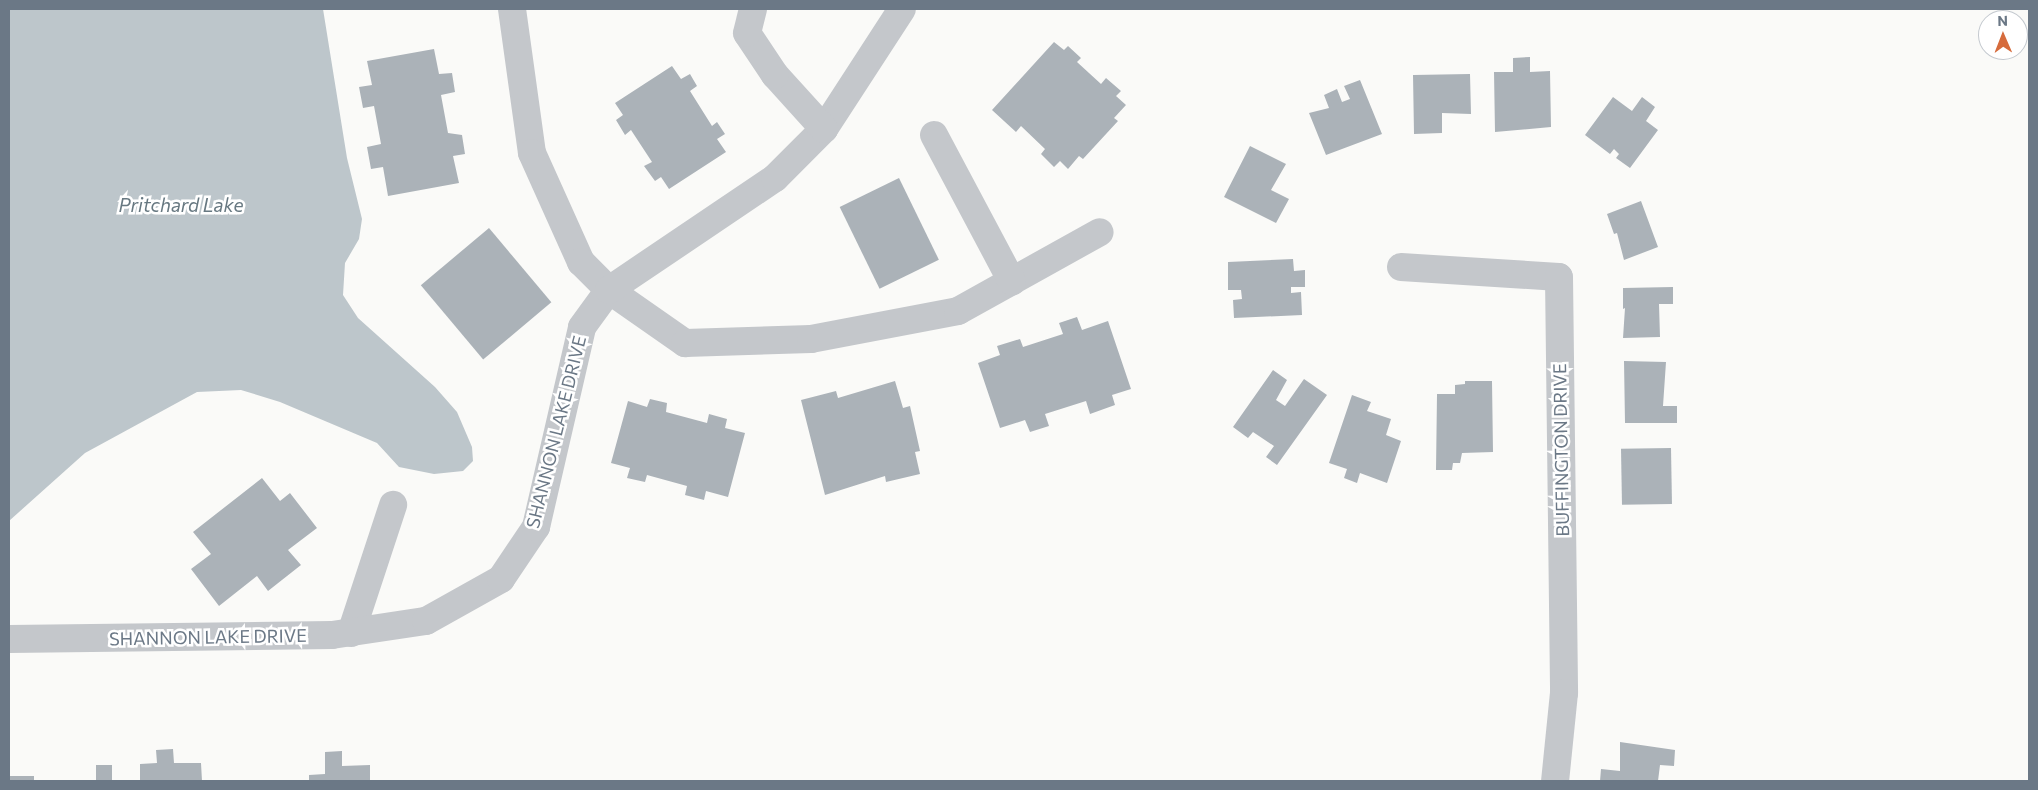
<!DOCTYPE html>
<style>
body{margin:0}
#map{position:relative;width:2038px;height:790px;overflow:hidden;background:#fafaf8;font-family:Commissioner,sans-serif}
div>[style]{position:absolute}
.water>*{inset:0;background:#bdc6cb}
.building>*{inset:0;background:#abb2b8;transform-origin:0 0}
.minor>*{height:28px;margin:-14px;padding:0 14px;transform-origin:14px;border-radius:14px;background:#c4c7cb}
span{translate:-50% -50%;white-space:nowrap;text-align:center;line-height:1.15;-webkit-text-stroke:5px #fff;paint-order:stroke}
.street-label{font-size:18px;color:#6b7886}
.water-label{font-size:19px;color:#677881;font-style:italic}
.frame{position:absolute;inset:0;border:10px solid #6b7886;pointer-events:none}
.north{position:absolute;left:1978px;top:10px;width:50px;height:50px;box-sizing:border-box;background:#fff;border:1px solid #c4c9cf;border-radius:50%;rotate:359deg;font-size:14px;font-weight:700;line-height:20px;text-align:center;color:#6b7886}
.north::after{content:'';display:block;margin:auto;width:18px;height:22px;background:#d66b3c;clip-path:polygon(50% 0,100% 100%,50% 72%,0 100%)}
</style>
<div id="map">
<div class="water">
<div style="clip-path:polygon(9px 9px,323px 9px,347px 158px,362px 219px,359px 239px,345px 263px,343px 295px,358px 318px,435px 387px,457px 412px,472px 447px,473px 461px,463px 471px,434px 474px,399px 467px,377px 443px,280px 402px,241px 390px,197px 392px,85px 453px,9px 521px)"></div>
</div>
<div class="building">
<div style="clip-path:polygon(1054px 42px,1064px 50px,1068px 46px,1081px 58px,1077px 62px,1101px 84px,1106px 78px,1121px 91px,1116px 96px,1126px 105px,1114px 118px,1118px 121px,1083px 159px,1079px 156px,1068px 169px,1060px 161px,1054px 167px,1041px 154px,1045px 149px,1021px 126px,1016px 132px,992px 110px)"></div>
<div style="clip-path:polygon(434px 49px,439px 74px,452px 73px,455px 92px,441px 95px,448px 133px,462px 135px,465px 154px,453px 156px,459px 183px,388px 196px,383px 167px,371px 169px,367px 147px,381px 144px,374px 106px,363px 108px,359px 87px,372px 85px,367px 61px)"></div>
<div style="clip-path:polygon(1530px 57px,1530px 72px,1550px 71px,1551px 127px,1495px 132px,1494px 72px,1513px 72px,1513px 58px)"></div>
<div style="clip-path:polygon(672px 66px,681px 79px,690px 74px,697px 86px,690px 91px,712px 126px,717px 122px,725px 134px,717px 139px,726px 152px,669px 189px,661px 177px,655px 181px,644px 166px,652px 162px,631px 130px,625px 135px,616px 120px,623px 115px,615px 103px)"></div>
<div style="clip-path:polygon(1470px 74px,1471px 114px,1442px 113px,1442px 133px,1414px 134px,1413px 75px)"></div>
<div style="clip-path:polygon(1360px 80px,1382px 134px,1326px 155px,1309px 113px,1329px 108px,1324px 95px,1337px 89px,1342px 102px,1350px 99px,1344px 86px)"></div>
<div style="clip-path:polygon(1613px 97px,1632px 111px,1642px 97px,1655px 107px,1646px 121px,1658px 130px,1630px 168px,1616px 158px,1619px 154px,1614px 149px,1610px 154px,1585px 135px)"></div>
<div style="clip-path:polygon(1250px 146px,1286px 164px,1271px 190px,1289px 199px,1276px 223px,1224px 197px)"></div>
<div style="left:899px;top:178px;width:91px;height:66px;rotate:64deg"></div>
<div style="clip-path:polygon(1641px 201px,1658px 247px,1624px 260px,1617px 233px,1614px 234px,1607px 214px)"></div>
<div style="left:489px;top:228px;width:97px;height:89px;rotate:50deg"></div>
<div style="clip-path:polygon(1293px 259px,1294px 271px,1305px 270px,1305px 287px,1291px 287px,1291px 293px,1301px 292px,1302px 315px,1234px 318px,1233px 300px,1242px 299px,1241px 290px,1228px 290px,1228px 262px)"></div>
<div style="clip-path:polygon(1673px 287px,1673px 304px,1659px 304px,1660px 337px,1623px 338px,1625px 308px,1623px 309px,1623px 288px)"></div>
<div style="clip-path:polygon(1077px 317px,1082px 330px,1108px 321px,1131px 389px,1112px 395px,1115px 405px,1090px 414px,1086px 401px,1045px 414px,1049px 426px,1030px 432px,1025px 420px,1000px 428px,978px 363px,1000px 355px,997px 346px,1020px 339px,1023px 347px,1063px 334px,1059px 323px)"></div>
<div style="clip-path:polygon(1624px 361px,1666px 362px,1663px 406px,1677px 406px,1677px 423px,1625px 423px)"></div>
<div style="clip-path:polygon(1273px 370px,1287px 380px,1276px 400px,1285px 406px,1304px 379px,1327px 395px,1277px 465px,1266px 457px,1274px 446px,1253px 432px,1248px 438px,1233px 427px)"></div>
<div style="clip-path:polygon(895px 381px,903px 408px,910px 406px,920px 451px,915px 452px,920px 474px,886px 482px,885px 476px,825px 495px,801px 400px,836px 391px,838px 398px)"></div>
<div style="clip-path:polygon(1465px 381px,1492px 381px,1493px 452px,1462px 453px,1460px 463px,1453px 463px,1452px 470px,1436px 470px,1437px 394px,1455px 394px,1455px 385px,1465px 384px)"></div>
<div style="clip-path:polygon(1352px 395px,1371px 402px,1367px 411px,1391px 419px,1386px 435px,1401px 441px,1387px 483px,1360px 473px,1357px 483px,1344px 478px,1347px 469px,1329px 463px)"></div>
<div style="clip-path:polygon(650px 399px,667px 403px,666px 412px,707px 423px,709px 414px,727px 419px,725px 428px,745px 433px,728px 497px,706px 491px,704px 500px,685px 495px,687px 486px,647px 475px,645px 482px,627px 478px,630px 468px,611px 463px,628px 401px,647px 407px)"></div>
<div style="left:1671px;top:448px;width:56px;height:50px;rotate:89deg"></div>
<div style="clip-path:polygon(262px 478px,280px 501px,290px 493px,317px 528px,288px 550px,301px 565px,268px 591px,257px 576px,219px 606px,191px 569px,211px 554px,193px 532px)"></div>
<div style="clip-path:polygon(1620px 742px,1675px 750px,1674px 766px,1660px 765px,1658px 781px,1600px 781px,1601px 769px,1620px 771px)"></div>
<div style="clip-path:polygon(173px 749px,174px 763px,201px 763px,202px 781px,140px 781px,140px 764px,157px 763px,156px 750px)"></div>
<div style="clip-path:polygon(342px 751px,342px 766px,370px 765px,370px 781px,309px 781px,309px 775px,325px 774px,325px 752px)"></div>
<div style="left:96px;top:765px;width:16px;height:16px"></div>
<div style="left:9px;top:776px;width:25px;height:5px"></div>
</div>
<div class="minor">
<div style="left:512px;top:9px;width:145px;rotate:82.1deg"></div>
<div style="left:532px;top:153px;width:120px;rotate:65.8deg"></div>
<div style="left:581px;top:262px;width:40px;rotate:45deg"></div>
<div style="left:609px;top:290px;width:93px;rotate:34.9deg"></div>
<div style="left:685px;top:343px;width:126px;rotate:-1.8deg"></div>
<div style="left:811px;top:339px;width:150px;rotate:-10.8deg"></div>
<div style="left:958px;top:311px;width:162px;rotate:-29.1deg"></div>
<div style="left:824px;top:129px;width:143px;rotate:-57deg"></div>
<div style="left:934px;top:135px;width:166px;rotate:62deg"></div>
<div style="left:1401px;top:267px;width:158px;rotate:3.6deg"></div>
<div style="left:1559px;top:277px;width:416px;rotate:89.3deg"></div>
<div style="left:1564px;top:693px;width:88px;rotate:95.8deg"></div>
<div style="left:351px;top:633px;width:135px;rotate:-71.8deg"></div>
<div style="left:9px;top:639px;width:323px;rotate:-0.7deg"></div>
<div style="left:332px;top:635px;width:95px;rotate:-8.5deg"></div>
<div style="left:426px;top:621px;width:86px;rotate:-29.2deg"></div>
<div style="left:501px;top:579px;width:63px;rotate:-56.1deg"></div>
<div style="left:536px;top:527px;width:205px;rotate:-77deg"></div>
<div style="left:582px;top:327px;width:46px;rotate:-53.9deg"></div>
<div style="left:609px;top:290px;width:200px;rotate:-34deg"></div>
<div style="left:775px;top:178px;width:69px;rotate:-45deg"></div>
<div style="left:824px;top:129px;width:73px;rotate:-132.2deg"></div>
<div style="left:775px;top:75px;width:50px;rotate:-123.7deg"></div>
<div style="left:747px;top:33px;width:25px;rotate:-76deg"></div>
</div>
<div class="street-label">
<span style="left:556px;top:432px;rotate:-76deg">SHANNON LAKE DRIVE</span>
<span style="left:1561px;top:450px;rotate:-91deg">BUFFINGTON DRIVE</span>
<span style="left:208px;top:637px;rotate:-1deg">SHANNON LAKE DRIVE</span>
</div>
<div class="water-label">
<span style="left:181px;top:205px">Pritchard Lake</span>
</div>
<div class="frame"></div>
<div class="north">N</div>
</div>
